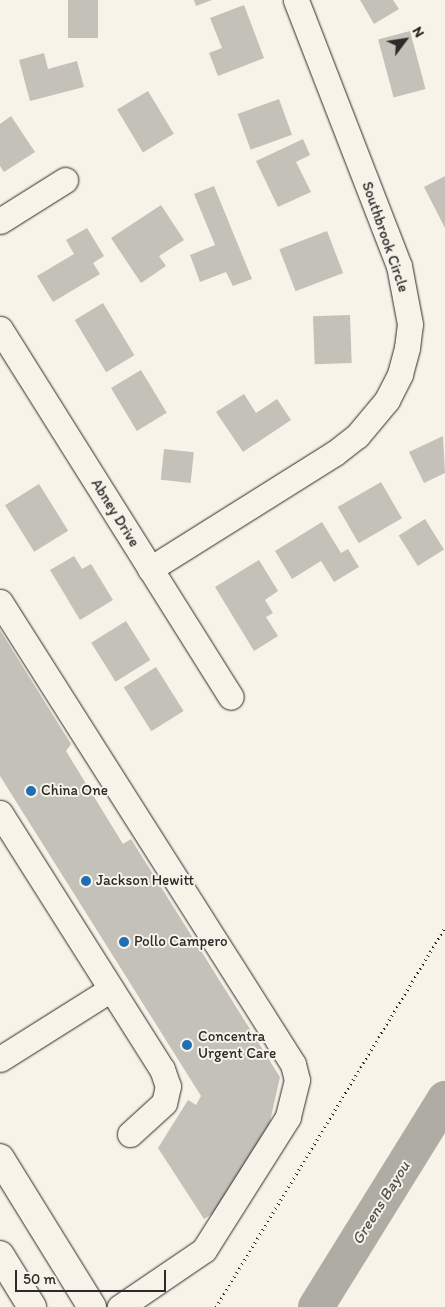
<!DOCTYPE html>
<style>
body{margin:0}
#map{position:relative;width:445px;height:1307px;overflow:hidden;background:#f7f3e8;font-family:Itim,sans-serif}
div>[style]{position:absolute}
.river>*{height:36px;margin:-18px;padding:0 18px;transform-origin:18px;border-radius:18px;background:#afaca4}
.building>*{inset:0;background:#c4c1b9;transform-origin:0 0}
.path>*{height:3px;margin-top:-1.5px;transform-origin:0;background:repeating-linear-gradient(90deg,#2b2b2b 0 1px,transparent 0 5px)}
.roads{filter:drop-shadow(0 0 1px #2b2b2b) drop-shadow(0 0 1px #2b2b2b)}
.minor>*{height:25px;margin:-12.5px;padding:0 12.5px;transform-origin:12.5px;border-radius:12.5px;background:#f7f3e8}
.major>*{height:28px;margin:-14px;padding:0 14px;transform-origin:14px;border-radius:14px;background:#f7f3e8}
.dots>*{width:14px;height:14px;translate:-50% -50%;box-sizing:border-box;border:2px solid #f7f3e8;border-radius:50%}
span{translate:-50% -50%;white-space:nowrap;text-align:center;line-height:1.15;-webkit-text-stroke:4px #f7f3e8;paint-order:stroke}
.street-label{font-size:15px;color:#2b2b2b}
.poi-label{font-size:15px;color:#2b2b2b}
.left{translate:0 -50%;text-align:left}
.water-label{font-size:16px;color:#53524f;font-style:italic}
.north{position:absolute;left:380px;top:15px;width:50px;height:50px;-webkit-text-stroke:4px #f7f3e8;paint-order:stroke;rotate:59deg;font-size:14px;font-weight:700;line-height:20px;text-align:center;color:#2b2b2b}
.north::after{content:'';display:block;margin:auto;width:18px;height:22px;background:#2b2b2b;clip-path:polygon(50% 0,100% 100%,50% 72%,0 100%)}
.scale{position:absolute;left:15px;top:1270px;width:151px;height:22px;box-sizing:border-box;border:2px solid #2b2b2b;border-top:0;padding-left:6px;font-size:15px;line-height:18px;white-space:nowrap;color:#2b2b2b;-webkit-text-stroke:4px #f7f3e8;paint-order:stroke}
</style>
<div id="map">
<div class="river">
<div style="left:316px;top:1307px;width:245px;rotate:-58.2deg"></div>
</div>
<div class="building">
<div style="left:68px;top:0;width:30px;height:38px"></div>
<div style="clip-path:polygon(194px 0,212px 0,196px 6px)"></div>
<div style="clip-path:polygon(360px 0,393px 0,399px 9px,374px 24px)"></div>
<div style="clip-path:polygon(244px 5px,264px 58px,218px 76px,209px 53px,222px 48px,210px 18px)"></div>
<div style="left:410px;top:31px;width:60px;height:33px;rotate:75deg"></div>
<div style="clip-path:polygon(44px 53px,48px 69px,77px 61px,84px 87px,30px 101px,19px 60px)"></div>
<div style="left:148px;top:91px;width:50px;height:36px;rotate:59deg"></div>
<div style="left:279px;top:99px;width:38px;height:44px;rotate:70deg"></div>
<div style="clip-path:polygon(11px 116px,35px 152px,4px 172px,0 166px,0 124px)"></div>
<div style="clip-path:polygon(303px 139px,310px 155px,296px 162px,311px 192px,278px 207px,256px 161px)"></div>
<div style="clip-path:polygon(445px 176px,445px 228px,424px 187px)"></div>
<div style="clip-path:polygon(214px 186px,252px 279px,233px 286px,226px 272px,200px 282px,190px 255px,215px 245px,194px 194px)"></div>
<div style="clip-path:polygon(161px 205px,184px 240px,159px 256px,166px 266px,141px 283px,111px 238px)"></div>
<div style="clip-path:polygon(87px 228px,104px 256px,93px 263px,100px 274px,53px 302px,37px 276px,74px 254px,66px 240px)"></div>
<div style="left:327px;top:231px;width:45px;height:51px;rotate:69deg"></div>
<div style="left:103px;top:303px;width:61px;height:33px;rotate:59deg"></div>
<div style="left:350px;top:315px;width:48px;height:37px;rotate:88deg"></div>
<div style="left:141px;top:370px;width:50px;height:35px;rotate:59deg"></div>
<div style="clip-path:polygon(244px 394px,256px 413px,277px 399px,291px 420px,243px 452px,216px 412px)"></div>
<div style="clip-path:polygon(443px 436px,445px 473px,424px 483px,409px 452px)"></div>
<div style="left:164px;top:449px;width:30px;height:31px;rotate:6deg"></div>
<div style="left:381px;top:482px;width:42px;height:50px;rotate:60deg"></div>
<div style="left:39px;top:484px;width:55px;height:40px;rotate:58deg"></div>
<div style="left:425px;top:519px;width:36px;height:31px;rotate:58deg"></div>
<div style="clip-path:polygon(322px 522px,341px 553px,348px 549px,359px 567px,334px 582px,321px 561px,292px 579px,275px 551px)"></div>
<div style="clip-path:polygon(74px 556px,82px 569px,91px 564px,113px 600px,80px 620px,50px 570px)"></div>
<div style="clip-path:polygon(259px 560px,278px 591px,265px 600px,273px 613px,266px 617px,278px 636px,254px 651px,215px 587px)"></div>
<div style="left:126px;top:621px;width:46px;height:41px;rotate:58deg"></div>
<div style="clip-path:polygon(0 630px,71px 744px,66px 751px,123px 844px,131px 839px,280px 1077px,267px 1135px,224px 1207px,204px 1219px,158px 1148px,188px 1100px,196px 1105px,201px 1096px,0 776px)"></div>
<div style="left:156px;top:667px;width:52px;height:38px;rotate:58deg"></div>
</div>
<div class="path">
<div style="left:216px;top:1307px;width:444px;rotate:-58.9deg"></div>
</div>
<div class="roads">
<div class="minor">
<div style="left:0;top:221px;width:77px;rotate:-32.2deg"></div>
<div style="left:0;top:329px;width:434px;rotate:57.9deg"></div>
<div style="left:150px;top:569px;width:218px;rotate:-32.1deg"></div>
<div style="left:335px;top:453px;width:28px;rotate:-38deg"></div>
<div style="left:357px;top:436px;width:47px;rotate:-50.2deg"></div>
<div style="left:387px;top:400px;width:29px;rotate:-63deg"></div>
<div style="left:400px;top:374px;width:27px;rotate:-75deg"></div>
<div style="left:407px;top:348px;width:24px;rotate:-83deg"></div>
<div style="left:410px;top:324px;width:59px;rotate:-100.7deg"></div>
<div style="left:399px;top:266px;width:285px;rotate:-111.2deg"></div>
<div style="left:0;top:602px;width:547px;rotate:57.62deg"></div>
<div style="left:293px;top:1064px;width:16px;rotate:76deg"></div>
<div style="left:297px;top:1080px;width:38px;rotate:104deg"></div>
<div style="left:288px;top:1117px;width:157px;rotate:122.3deg"></div>
<div style="left:204px;top:1250px;width:102px;rotate:145.8deg"></div>
<div style="left:0;top:813px;width:303px;rotate:57.7deg"></div>
<div style="left:162px;top:1069px;width:18px;rotate:71deg"></div>
<div style="left:168px;top:1086px;width:17px;rotate:103deg"></div>
<div style="left:164px;top:1103px;width:46px;rotate:137.6deg"></div>
<div style="left:0;top:1059px;width:131px;rotate:-32.2deg"></div>
</div>
<div class="major">
<div style="left:0;top:1158px;width:175px;rotate:58.3deg"></div>
<div style="left:0;top:1255px;width:61px;rotate:58.4deg"></div>
</div>
</div>
<div class="dots">
<div style="left:31px;top:791px;background:#1f6fb2"></div>
<div style="left:86px;top:881px;background:#1f6fb2"></div>
<div style="left:124px;top:942px;background:#1f6fb2"></div>
<div style="left:187px;top:1045px;background:#1f6fb2"></div>
</div>
<div class="street-label">
<span style="left:385px;top:237px;rotate:71deg">Southbrook Circle</span>
<span style="left:115px;top:513px;rotate:58deg">Abney Drive</span>
</div>
<div class="poi-label">
<span class="left" style="left:41px;top:791px">China One</span>
<span class="left" style="left:96px;top:881px">Jackson Hewitt</span>
<span class="left" style="left:134px;top:942px">Pollo Campero</span>
<span class="left" style="left:198px;top:1045px">Concentra<br>Urgent Care</span>
</div>
<div class="water-label">
<span style="left:381px;top:1203px;rotate:-58deg">Greens Bayou</span>
</div>
<div class="north">N</div>
<div class="scale">50 m</div>
</div>
